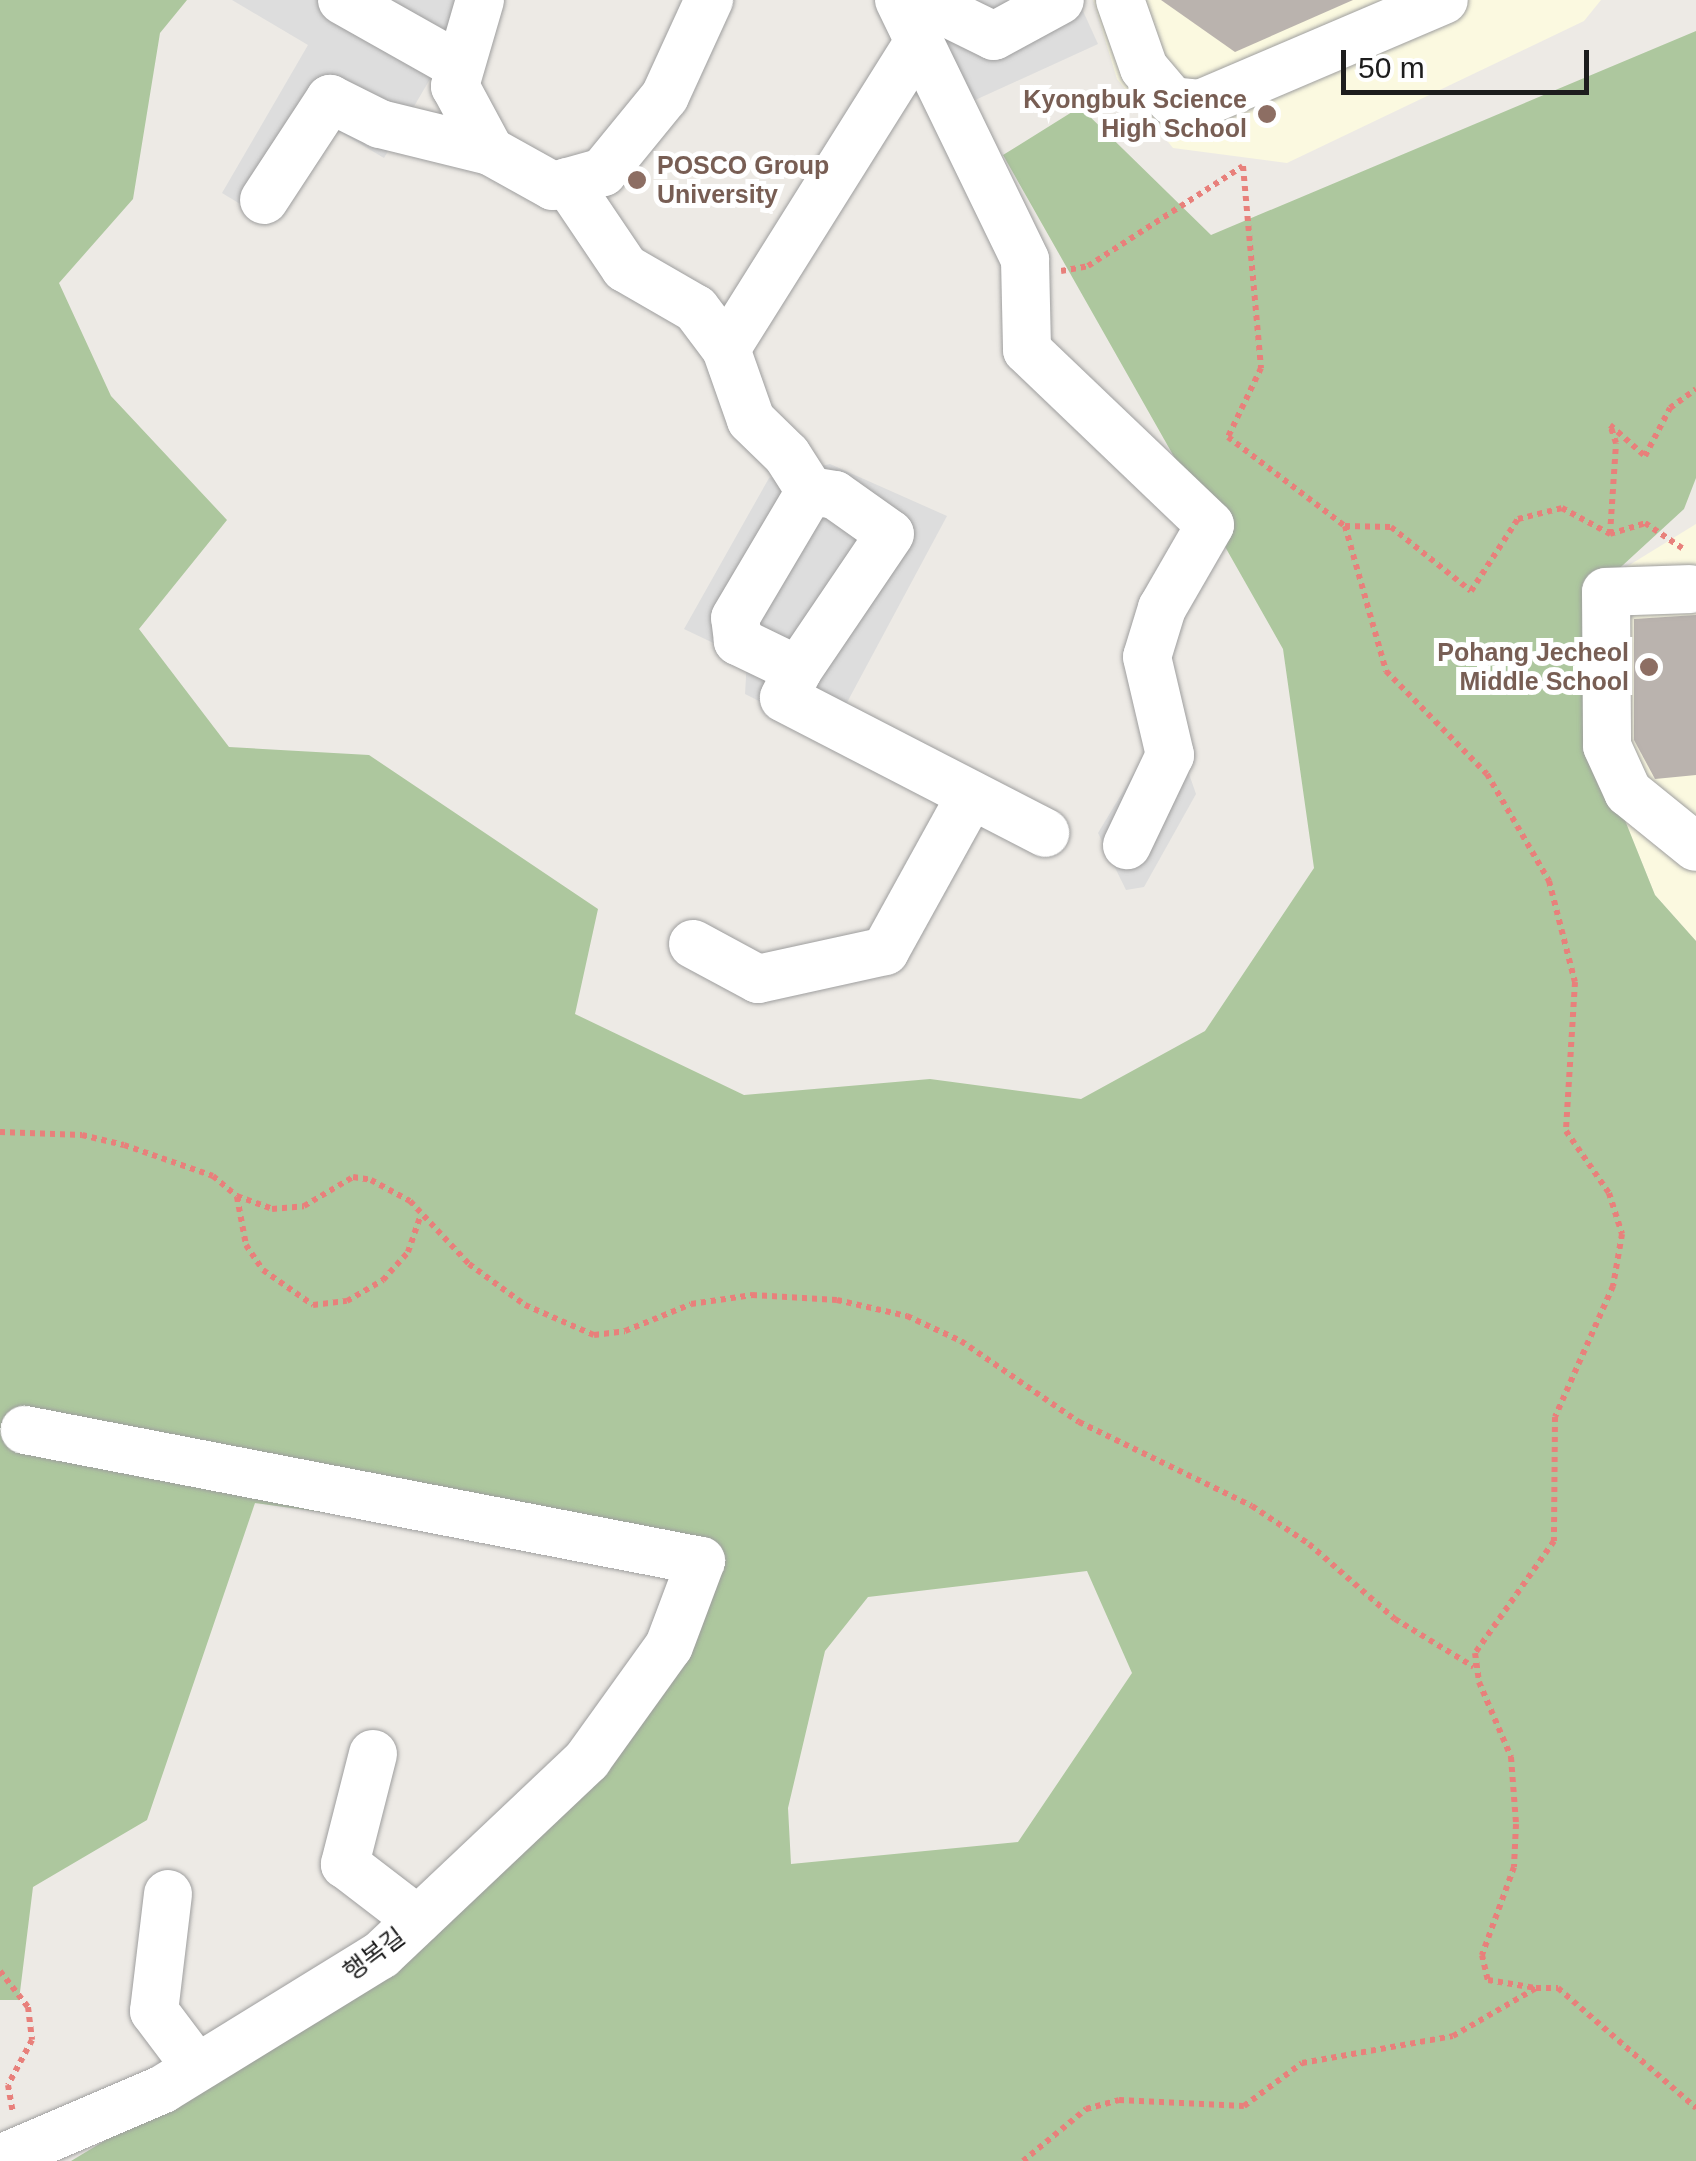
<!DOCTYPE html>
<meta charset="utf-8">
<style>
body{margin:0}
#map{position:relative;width:1696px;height:2161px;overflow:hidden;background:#edeae5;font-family:Arial,"Noto Sans KR",sans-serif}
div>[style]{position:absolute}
.education>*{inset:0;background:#fbf9e0}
.forest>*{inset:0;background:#adc79e}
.parking>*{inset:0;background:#ddd}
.building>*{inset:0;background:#bab3ae}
.path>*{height:6px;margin-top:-3px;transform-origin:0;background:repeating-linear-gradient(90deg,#e8807b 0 5px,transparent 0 10px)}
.roads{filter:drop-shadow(0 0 2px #9e9e9e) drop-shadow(0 0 2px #9e9e9e)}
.minor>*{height:48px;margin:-24px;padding:0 24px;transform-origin:24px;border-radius:24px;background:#fff}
.dots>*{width:28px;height:28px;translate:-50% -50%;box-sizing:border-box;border:5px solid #fff;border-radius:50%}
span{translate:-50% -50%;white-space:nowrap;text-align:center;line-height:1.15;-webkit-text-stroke:10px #fff;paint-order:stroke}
.education-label{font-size:25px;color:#785e54;font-weight:700}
.right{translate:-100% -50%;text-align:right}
.left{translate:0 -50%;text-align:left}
.street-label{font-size:25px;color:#1d1d1d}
.scale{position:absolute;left:1341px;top:50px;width:248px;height:45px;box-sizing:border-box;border:5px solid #1d1d1d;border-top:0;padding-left:12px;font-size:30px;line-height:35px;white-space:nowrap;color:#1d1d1d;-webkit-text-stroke:8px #fff;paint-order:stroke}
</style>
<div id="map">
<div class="education">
<div style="clip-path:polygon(1093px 0,1601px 0,1584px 21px,1287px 163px,1173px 148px,1117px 79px)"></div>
<div style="clip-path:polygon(1696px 524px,1696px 941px,1655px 895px,1610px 783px,1610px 577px)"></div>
</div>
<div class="forest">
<div style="clip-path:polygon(evenodd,0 0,187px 0,160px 33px,133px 199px,59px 283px,111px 396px,227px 520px,139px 629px,229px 747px,369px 755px,598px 909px,575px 1014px,744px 1095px,930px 1079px,1081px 1099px,1205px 1031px,1314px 868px,1283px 649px,1003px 155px,1080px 107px,1211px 235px,1696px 31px,1696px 478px,1684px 509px,1598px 588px,1610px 783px,1655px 895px,1696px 941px,1696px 2161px,71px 2161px,267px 2043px,590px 1777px,678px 1561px,255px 1503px,147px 1820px,33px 1887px,19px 2000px,0 2000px,0 0,1087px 1571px,1132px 1673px,1018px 1842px,791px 1864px,788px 1808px,825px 1651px,868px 1597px,1087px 1571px)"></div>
</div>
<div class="parking">
<div style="clip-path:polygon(232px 0,476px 0,384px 158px,330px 126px,272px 223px,222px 193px,308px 45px)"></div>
<div style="clip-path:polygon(914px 0,1078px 0,1098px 44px,962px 106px)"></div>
<div style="clip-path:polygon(830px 464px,947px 516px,829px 736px,745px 694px,747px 659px,684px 629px,769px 478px)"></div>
<div style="clip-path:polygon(1157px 735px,1182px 754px,1196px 794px,1144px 887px,1126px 890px,1098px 833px)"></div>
</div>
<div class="building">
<div style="clip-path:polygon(1161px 0,1353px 0,1235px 52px)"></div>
<div style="clip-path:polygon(1696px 615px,1696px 775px,1655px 779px,1634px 740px,1634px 619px)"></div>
</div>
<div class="path">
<div style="left:1061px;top:271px;width:27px;rotate:-10deg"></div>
<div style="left:1088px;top:266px;width:184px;rotate:-32.8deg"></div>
<div style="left:1243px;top:166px;width:203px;rotate:84.9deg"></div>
<div style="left:1261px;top:368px;width:76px;rotate:115.6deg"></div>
<div style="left:1228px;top:437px;width:147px;rotate:37.3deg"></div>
<div style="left:1345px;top:526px;width:46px;rotate:1.2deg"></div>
<div style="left:1391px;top:527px;width:102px;rotate:38.7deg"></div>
<div style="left:1471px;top:591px;width:86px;rotate:-56.9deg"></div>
<div style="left:1518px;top:519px;width:45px;rotate:-14deg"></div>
<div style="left:1562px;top:508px;width:55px;rotate:28.4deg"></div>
<div style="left:1610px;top:534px;width:37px;rotate:-17deg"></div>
<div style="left:1645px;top:523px;width:45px;rotate:34deg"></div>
<div style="left:1345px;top:526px;width:151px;rotate:74.2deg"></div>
<div style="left:1386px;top:671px;width:144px;rotate:45.6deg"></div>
<div style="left:1487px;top:774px;width:124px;rotate:59.9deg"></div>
<div style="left:1549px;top:881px;width:104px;rotate:75.6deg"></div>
<div style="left:1575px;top:982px;width:149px;rotate:93.5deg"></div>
<div style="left:1566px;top:1131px;width:75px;rotate:55.3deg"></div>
<div style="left:1609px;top:1193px;width:43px;rotate:72.4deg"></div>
<div style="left:1622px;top:1234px;width:53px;rotate:99.8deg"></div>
<div style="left:1613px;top:1286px;width:143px;rotate:113.9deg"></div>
<div style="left:1555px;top:1417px;width:124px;rotate:90.5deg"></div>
<div style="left:1554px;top:1541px;width:137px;rotate:125.2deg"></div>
<div style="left:1475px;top:1653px;width:29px;rotate:82deg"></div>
<div style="left:1479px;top:1682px;width:82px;rotate:66.9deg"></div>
<div style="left:1511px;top:1757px;width:67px;rotate:85.7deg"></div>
<div style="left:1516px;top:1824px;width:43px;rotate:92.7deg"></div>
<div style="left:1514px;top:1867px;width:94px;rotate:110deg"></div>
<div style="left:1482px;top:1955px;width:26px;rotate:77deg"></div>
<div style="left:1488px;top:1980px;width:49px;rotate:9.5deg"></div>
<div style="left:1610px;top:534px;width:91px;rotate:-86.2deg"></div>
<div style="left:1616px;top:443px;width:19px;rotate:-108deg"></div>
<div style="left:1610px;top:425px;width:47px;rotate:41.5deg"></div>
<div style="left:1645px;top:456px;width:54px;rotate:-62.5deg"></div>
<div style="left:1670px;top:408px;width:32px;rotate:-36deg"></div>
<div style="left:0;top:1132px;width:82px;rotate:2.1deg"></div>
<div style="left:82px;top:1135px;width:43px;rotate:13.4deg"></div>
<div style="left:124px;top:1145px;width:94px;rotate:19.2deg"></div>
<div style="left:213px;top:1176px;width:31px;rotate:40deg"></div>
<div style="left:237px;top:1196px;width:37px;rotate:20deg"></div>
<div style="left:272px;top:1209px;width:32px;rotate:-5deg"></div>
<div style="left:304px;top:1206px;width:57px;rotate:-30.6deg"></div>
<div style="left:353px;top:1177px;width:18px;rotate:9deg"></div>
<div style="left:371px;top:1180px;width:44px;rotate:28.3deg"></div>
<div style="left:410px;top:1201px;width:86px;rotate:46.9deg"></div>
<div style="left:469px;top:1264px;width:69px;rotate:36.2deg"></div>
<div style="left:525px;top:1305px;width:75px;rotate:23.5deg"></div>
<div style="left:594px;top:1335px;width:31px;rotate:-7deg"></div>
<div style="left:625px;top:1331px;width:71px;rotate:-22.2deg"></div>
<div style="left:691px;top:1304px;width:62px;rotate:-8.4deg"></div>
<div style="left:752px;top:1295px;width:85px;rotate:3.4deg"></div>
<div style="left:837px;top:1300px;width:72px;rotate:12.9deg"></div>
<div style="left:907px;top:1316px;width:60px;rotate:24.8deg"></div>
<div style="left:961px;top:1341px;width:143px;rotate:34.5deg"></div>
<div style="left:1079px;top:1422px;width:192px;rotate:25.9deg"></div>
<div style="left:1252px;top:1506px;width:69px;rotate:33.7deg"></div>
<div style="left:1309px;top:1544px;width:114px;rotate:41.1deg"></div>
<div style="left:1395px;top:1619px;width:92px;rotate:31.3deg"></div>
<div style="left:237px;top:1197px;width:49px;rotate:79.4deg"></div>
<div style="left:246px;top:1245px;width:30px;rotate:56deg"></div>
<div style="left:263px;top:1270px;width:61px;rotate:35deg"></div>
<div style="left:313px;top:1305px;width:34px;rotate:-7deg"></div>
<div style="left:347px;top:1301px;width:42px;rotate:-30.3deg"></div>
<div style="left:383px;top:1280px;width:38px;rotate:-48deg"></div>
<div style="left:408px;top:1252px;width:36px;rotate:-71deg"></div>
<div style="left:0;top:1971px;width:46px;rotate:52.1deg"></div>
<div style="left:28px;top:2007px;width:33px;rotate:83deg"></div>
<div style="left:32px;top:2040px;width:51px;rotate:118.1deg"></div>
<div style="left:8px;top:2085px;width:29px;rotate:80deg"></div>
<div style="left:1023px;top:2161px;width:82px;rotate:-39.5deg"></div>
<div style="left:1086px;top:2109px;width:34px;rotate:-15deg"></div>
<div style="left:1119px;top:2100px;width:125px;rotate:2.7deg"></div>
<div style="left:1244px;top:2106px;width:72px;rotate:-36.6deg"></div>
<div style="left:1302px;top:2063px;width:153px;rotate:-10.1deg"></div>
<div style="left:1453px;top:2036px;width:96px;rotate:-30deg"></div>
<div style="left:1536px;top:1988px;width:22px"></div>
<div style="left:1558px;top:1988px;width:183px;rotate:41deg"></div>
</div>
<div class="roads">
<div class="minor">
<div style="left:342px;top:0;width:134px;rotate:29.4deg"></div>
<div style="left:480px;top:0;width:90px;rotate:106.2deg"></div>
<div style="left:455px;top:86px;width:74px;rotate:61.7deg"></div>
<div style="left:490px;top:151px;width:72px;rotate:29.1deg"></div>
<div style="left:553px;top:186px;width:52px;rotate:-15.6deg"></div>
<div style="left:603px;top:172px;width:98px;rotate:-50.8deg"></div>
<div style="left:665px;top:96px;width:106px;rotate:-65.4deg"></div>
<div style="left:899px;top:0;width:289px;rotate:64.1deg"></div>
<div style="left:1025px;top:260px;width:90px;rotate:88.7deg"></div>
<div style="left:1027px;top:350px;width:253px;rotate:43.7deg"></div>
<div style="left:1210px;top:525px;width:96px;rotate:120deg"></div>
<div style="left:1162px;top:608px;width:51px;rotate:107deg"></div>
<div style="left:1147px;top:657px;width:101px;rotate:76.8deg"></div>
<div style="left:1170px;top:755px;width:100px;rotate:115.5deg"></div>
<div style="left:1120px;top:0;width:72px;rotate:70.6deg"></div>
<div style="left:1144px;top:68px;width:43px;rotate:49.7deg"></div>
<div style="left:1172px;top:101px;width:28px;rotate:6deg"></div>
<div style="left:1200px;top:104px;width:265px;rotate:-23.1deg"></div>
<div style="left:939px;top:9px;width:61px;rotate:26.1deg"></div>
<div style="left:994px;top:36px;width:75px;rotate:-28.6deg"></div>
<div style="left:567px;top:182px;width:104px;rotate:56deg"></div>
<div style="left:625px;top:268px;width:82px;rotate:30deg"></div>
<div style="left:696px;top:309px;width:50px;rotate:53.1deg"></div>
<div style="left:726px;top:349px;width:75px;rotate:70.6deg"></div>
<div style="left:751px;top:420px;width:50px;rotate:44.2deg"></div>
<div style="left:787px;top:455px;width:43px;rotate:57.4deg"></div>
<div style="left:810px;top:491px;width:25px;rotate:9deg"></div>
<div style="left:835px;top:495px;width:67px;rotate:35.3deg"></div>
<div style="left:890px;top:534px;width:164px;rotate:124.1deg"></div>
<div style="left:798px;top:670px;width:67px;rotate:-154.2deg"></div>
<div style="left:738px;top:641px;width:23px;rotate:-97deg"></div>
<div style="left:735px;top:618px;width:147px;rotate:-59.4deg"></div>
<div style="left:264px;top:200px;width:121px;rotate:-56.8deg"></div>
<div style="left:330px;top:99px;width:56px;rotate:26.6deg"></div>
<div style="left:380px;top:124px;width:113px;rotate:13.8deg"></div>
<div style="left:726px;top:349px;width:363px;rotate:-57.9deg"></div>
<div style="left:1690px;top:589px;width:84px;rotate:178deg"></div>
<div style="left:1606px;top:592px;width:154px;rotate:89.6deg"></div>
<div style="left:1607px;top:746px;width:51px;rotate:65.5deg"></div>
<div style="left:1628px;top:792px;width:87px;rotate:39deg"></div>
<div style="left:798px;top:670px;width:31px;rotate:117deg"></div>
<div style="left:784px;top:698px;width:294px;rotate:27.3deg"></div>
<div style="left:693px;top:944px;width:74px;rotate:28.3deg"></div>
<div style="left:758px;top:979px;width:130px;rotate:-12.4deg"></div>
<div style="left:885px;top:951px;width:178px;rotate:-61.1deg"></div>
<div style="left:373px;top:1754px;width:114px;rotate:104.3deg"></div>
<div style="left:345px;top:1864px;width:92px;rotate:37.5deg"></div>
<div style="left:168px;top:1894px;width:118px;rotate:96.8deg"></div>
<div style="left:154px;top:2011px;width:71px;rotate:53deg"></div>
<div style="left:0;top:2159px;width:177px;rotate:-23.2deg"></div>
<div style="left:163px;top:2089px;width:256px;rotate:-31.6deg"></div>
<div style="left:381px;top:1955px;width:284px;rotate:-43.4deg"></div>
<div style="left:587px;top:1760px;width:140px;rotate:-54.3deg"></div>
<div style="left:669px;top:1646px;width:91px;rotate:-69.4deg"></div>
<div style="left:701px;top:1561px;width:689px;rotate:-169.03deg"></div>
</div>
</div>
<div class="dots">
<div style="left:1267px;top:114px;background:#8d6e63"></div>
<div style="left:637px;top:180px;background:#8d6e63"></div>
<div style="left:1649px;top:667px;background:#8d6e63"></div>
</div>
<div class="education-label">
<span class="right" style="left:1247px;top:114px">Kyongbuk Science<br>High School</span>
<span class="left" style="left:657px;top:180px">POSCO Group<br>University</span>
<span class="right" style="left:1629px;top:667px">Pohang Jecheol<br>Middle School</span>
</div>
<div class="street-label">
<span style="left:374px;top:1954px;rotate:-37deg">행복길</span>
</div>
<div class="scale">50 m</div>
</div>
